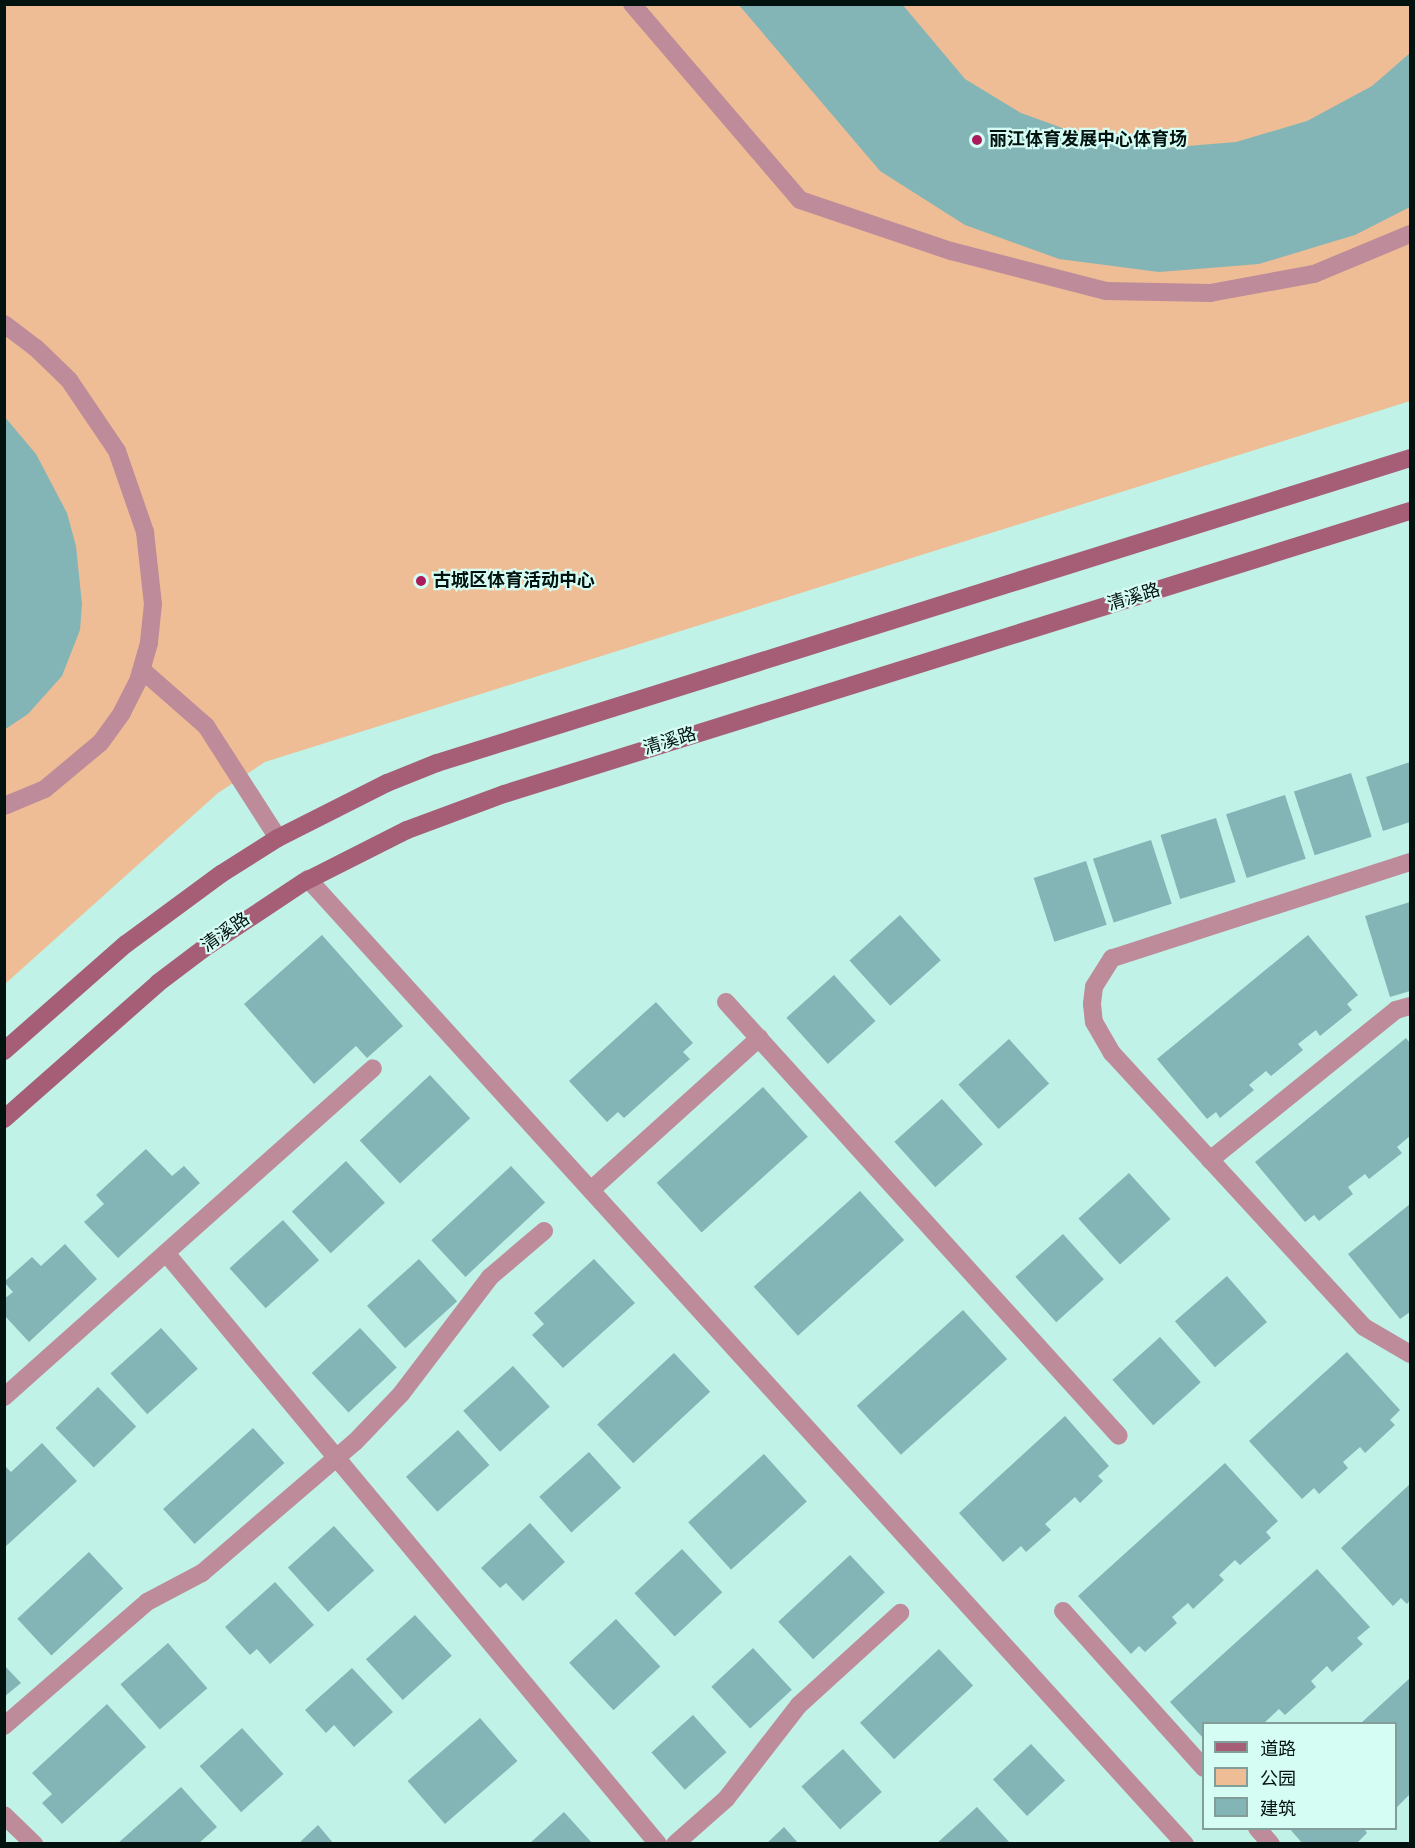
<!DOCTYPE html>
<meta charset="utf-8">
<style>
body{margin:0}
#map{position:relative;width:1415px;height:1848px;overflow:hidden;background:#c1f2e7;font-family:"Sofia Sans Condensed","Noto Sans SC",sans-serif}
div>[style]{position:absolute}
.green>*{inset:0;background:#efbd95}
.building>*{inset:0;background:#83b5b7;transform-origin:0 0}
.lane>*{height:18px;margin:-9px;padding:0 9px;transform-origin:9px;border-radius:9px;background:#bd8b99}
.street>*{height:18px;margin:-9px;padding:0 9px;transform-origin:9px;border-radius:9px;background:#bd8b99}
.secondary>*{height:18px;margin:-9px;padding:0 9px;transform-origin:9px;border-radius:9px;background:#a55e75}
.dots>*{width:16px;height:16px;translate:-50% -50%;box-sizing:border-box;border:3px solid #d6fdf4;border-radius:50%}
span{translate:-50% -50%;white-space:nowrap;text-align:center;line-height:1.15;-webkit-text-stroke:4.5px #d6fdf4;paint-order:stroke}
.poi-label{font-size:18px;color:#02120f;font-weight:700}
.left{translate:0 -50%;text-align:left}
.street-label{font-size:18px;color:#02120f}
.frame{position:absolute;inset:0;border:6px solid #02120f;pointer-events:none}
.legend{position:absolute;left:1202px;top:1722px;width:195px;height:108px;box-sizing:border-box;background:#d6fdf4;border:2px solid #819f98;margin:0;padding:8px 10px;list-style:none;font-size:18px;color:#02120f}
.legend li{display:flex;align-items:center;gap:12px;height:30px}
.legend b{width:30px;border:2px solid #819f98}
</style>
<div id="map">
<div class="green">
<div style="clip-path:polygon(5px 5px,1410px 5px,1410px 401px,265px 762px,218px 793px,5px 984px)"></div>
</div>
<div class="building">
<div style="clip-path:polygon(738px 4px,902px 4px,965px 79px,1021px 113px,1090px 138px,1163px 148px,1236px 142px,1307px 121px,1372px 86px,1410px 53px,1410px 207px,1355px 235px,1259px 264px,1159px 272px,1059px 259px,965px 225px,880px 171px)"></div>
<div style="clip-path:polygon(4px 416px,36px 454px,67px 513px,76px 546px,82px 604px,80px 630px,62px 676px,28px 714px,4px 730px)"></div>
<div style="clip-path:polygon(1410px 762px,1410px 822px,1383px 831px,1366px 777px)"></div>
<div style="left:1351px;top:773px;width:67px;height:60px;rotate:72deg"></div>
<div style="left:1285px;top:795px;width:67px;height:62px;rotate:72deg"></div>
<div style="left:1216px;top:818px;width:67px;height:58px;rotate:73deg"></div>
<div style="left:1151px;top:840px;width:67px;height:61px;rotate:72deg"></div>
<div style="left:1086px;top:861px;width:67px;height:55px;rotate:72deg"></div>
<div style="clip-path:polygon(1410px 902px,1410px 991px,1390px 997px,1365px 916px)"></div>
<div style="left:900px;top:915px;width:61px;height:68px;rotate:48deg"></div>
<div style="clip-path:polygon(322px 935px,403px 1026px,367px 1058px,356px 1046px,314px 1084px,244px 1004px)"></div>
<div style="clip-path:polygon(1308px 935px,1358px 995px,1347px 1004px,1352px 1010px,1320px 1036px,1316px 1030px,1298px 1044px,1303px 1050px,1271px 1076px,1266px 1071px,1249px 1085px,1254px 1090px,1220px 1118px,1216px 1112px,1207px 1119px,1157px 1059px)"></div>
<div style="left:834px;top:975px;width:62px;height:64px;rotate:48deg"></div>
<div style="clip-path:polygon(656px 1002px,693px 1043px,683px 1052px,690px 1059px,624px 1118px,618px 1112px,607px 1122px,569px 1081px)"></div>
<div style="clip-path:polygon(1406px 1038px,1410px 1043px,1410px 1136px,1397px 1147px,1402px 1153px,1369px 1179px,1365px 1174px,1348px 1187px,1353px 1194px,1319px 1221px,1314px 1215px,1305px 1222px,1255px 1162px)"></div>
<div style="left:1009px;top:1039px;width:60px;height:68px;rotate:48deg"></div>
<div style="left:430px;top:1075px;width:59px;height:96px;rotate:47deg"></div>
<div style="left:763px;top:1087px;width:67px;height:143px;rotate:48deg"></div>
<div style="left:942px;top:1099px;width:61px;height:64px;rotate:48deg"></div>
<div style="clip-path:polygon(146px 1149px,172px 1176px,184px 1166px,200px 1183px,118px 1258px,84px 1222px,104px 1204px,96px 1195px)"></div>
<div style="left:346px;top:1161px;width:57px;height:74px;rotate:47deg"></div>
<div style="left:511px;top:1166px;width:50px;height:109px;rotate:47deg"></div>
<div style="left:1129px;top:1173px;width:62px;height:68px;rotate:48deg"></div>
<div style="left:860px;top:1191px;width:66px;height:143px;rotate:48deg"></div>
<div style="clip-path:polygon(1410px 1204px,1410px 1312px,1400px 1319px,1348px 1254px)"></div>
<div style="left:283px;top:1220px;width:54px;height:72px;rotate:48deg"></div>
<div style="left:1063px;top:1234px;width:61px;height:64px;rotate:48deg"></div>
<div style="clip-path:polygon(65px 1244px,97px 1279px,29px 1342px,4px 1315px,4px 1299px,13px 1292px,4px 1282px,32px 1257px,41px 1266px)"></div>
<div style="left:419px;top:1259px;width:57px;height:70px;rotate:48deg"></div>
<div style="clip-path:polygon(594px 1259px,635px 1303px,563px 1368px,532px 1335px,544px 1324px,534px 1313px)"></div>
<div style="left:1227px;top:1276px;width:61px;height:69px;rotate:49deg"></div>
<div style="left:963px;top:1310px;width:66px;height:143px;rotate:48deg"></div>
<div style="left:161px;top:1328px;width:55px;height:68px;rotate:48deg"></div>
<div style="left:360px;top:1328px;width:54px;height:66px;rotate:47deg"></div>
<div style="left:1160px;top:1337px;width:61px;height:64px;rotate:48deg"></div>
<div style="clip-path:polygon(1347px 1352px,1400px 1410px,1390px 1420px,1395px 1425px,1365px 1453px,1360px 1447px,1343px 1462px,1348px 1468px,1319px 1494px,1314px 1488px,1302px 1499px,1249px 1441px)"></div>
<div style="left:674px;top:1353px;width:53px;height:105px;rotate:47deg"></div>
<div style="left:513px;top:1366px;width:55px;height:67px;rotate:48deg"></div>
<div style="left:98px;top:1387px;width:55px;height:59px;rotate:46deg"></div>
<div style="clip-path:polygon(1065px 1416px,1109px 1466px,1098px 1476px,1103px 1481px,1080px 1503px,1075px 1497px,1045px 1524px,1051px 1530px,1026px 1552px,1021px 1546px,1003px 1562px,959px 1513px)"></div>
<div style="left:253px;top:1428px;width:47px;height:121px;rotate:48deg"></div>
<div style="left:458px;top:1430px;width:47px;height:70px;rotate:48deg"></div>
<div style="clip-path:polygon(42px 1443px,77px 1481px,4px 1548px,4px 1465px,11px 1472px)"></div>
<div style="left:589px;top:1452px;width:48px;height:67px;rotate:48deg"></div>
<div style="left:764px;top:1454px;width:64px;height:102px;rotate:48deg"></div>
<div style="clip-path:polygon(1225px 1463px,1278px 1521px,1266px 1532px,1271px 1538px,1240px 1565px,1235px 1560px,1219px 1575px,1224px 1580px,1193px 1609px,1188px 1603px,1172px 1617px,1177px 1623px,1145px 1652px,1139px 1646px,1131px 1654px,1078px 1596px)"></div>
<div style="clip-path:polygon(1410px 1484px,1410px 1600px,1407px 1604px,1401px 1598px,1393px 1606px,1341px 1548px)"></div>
<div style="clip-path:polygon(530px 1523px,565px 1562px,523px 1601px,506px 1583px,500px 1588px,481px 1568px)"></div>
<div style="left:334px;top:1526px;width:60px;height:62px;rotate:48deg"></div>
<div style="left:682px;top:1549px;width:59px;height:65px;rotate:47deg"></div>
<div style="left:89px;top:1552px;width:50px;height:98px;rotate:47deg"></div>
<div style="left:850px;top:1555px;width:51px;height:98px;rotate:47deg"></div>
<div style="clip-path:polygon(1317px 1569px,1370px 1627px,1357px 1638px,1363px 1644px,1332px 1672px,1327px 1666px,1311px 1681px,1316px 1687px,1285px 1715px,1279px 1709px,1263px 1724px,1204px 1724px,1204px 1739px,1170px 1702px)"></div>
<div style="clip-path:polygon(275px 1582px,314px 1625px,270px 1664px,257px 1649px,250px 1655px,225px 1627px)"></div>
<div style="left:415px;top:1615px;width:55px;height:66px;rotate:48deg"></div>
<div style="left:616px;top:1619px;width:65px;height:64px;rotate:47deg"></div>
<div style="left:168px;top:1643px;width:60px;height:63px;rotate:49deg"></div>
<div style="left:753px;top:1648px;width:57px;height:57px;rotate:47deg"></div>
<div style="left:939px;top:1649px;width:50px;height:108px;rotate:47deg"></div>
<div style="clip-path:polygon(4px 1665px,21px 1683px,4px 1697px)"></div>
<div style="clip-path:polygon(352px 1668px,393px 1712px,354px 1747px,334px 1725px,326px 1733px,305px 1710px)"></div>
<div style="clip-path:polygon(1410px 1678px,1410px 1794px,1396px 1808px,1396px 1724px,1360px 1724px)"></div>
<div style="clip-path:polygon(107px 1704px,146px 1747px,62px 1824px,42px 1803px,52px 1794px,32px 1773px)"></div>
<div style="left:693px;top:1715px;width:50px;height:56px;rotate:48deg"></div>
<div style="left:480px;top:1718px;width:57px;height:96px;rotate:49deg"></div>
<div style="left:242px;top:1728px;width:62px;height:57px;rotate:48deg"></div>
<div style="left:1031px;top:1744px;width:50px;height:52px;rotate:47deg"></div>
<div style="left:843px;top:1749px;width:58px;height:56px;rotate:48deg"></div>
<div style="clip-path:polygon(181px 1787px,217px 1827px,198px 1844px,117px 1844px)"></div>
<div style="clip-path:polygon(977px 1807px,1011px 1844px,936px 1844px)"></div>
<div style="clip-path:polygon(564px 1812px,593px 1844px,529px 1844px)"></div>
<div style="clip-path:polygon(318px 1825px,334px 1844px,298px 1844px)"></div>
<div style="clip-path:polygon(784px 1827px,799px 1844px,766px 1844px)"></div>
<div style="clip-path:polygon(1289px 1828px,1364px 1828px,1367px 1833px,1356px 1844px,1303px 1844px)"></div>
</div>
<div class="lane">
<div style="left:632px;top:4px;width:258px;rotate:49.4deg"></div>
<div style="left:800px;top:200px;width:159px;rotate:18.7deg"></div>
<div style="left:951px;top:251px;width:160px;rotate:14.5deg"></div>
<div style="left:1106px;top:291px;width:104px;rotate:1.1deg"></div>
<div style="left:1210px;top:293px;width:106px;rotate:-10.4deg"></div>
<div style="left:1314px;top:274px;width:104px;rotate:-22.6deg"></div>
<div style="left:4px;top:324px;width:40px;rotate:37deg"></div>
<div style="left:36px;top:348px;width:46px;rotate:44.1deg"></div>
<div style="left:69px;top:380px;width:86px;rotate:55.9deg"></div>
<div style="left:117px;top:451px;width:86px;rotate:70.9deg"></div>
<div style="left:145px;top:532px;width:72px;rotate:83.7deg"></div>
<div style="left:153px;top:604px;width:39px;rotate:96deg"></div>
<div style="left:149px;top:643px;width:37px;rotate:106deg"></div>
<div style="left:139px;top:679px;width:38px;rotate:117deg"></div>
<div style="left:122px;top:713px;width:37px;rotate:126deg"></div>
<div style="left:100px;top:743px;width:72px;rotate:140.1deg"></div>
<div style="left:45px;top:789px;width:44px;rotate:157.5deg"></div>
<div style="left:142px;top:670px;width:85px;rotate:41.2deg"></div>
<div style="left:206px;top:726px;width:133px;rotate:57.3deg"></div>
<div style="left:1410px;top:862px;width:313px;rotate:162.1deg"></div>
<div style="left:1112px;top:958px;width:34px;rotate:122deg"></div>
<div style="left:1094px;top:987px;width:17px;rotate:97deg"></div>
<div style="left:1092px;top:1004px;width:18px;rotate:84deg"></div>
<div style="left:1094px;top:1022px;width:36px;rotate:60deg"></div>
<div style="left:1112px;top:1053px;width:372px;rotate:47.4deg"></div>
<div style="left:1364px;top:1327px;width:53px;rotate:30.4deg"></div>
<div style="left:726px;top:1002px;width:585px;rotate:47.84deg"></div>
<div style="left:1210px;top:1160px;width:239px;rotate:-38.9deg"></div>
<div style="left:1396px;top:1010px;width:15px;rotate:-16deg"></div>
<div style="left:591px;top:1190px;width:227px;rotate:-42.1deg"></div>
<div style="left:166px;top:1253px;width:769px;rotate:50.22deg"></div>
<div style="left:4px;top:1397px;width:494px;rotate:-41.7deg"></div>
<div style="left:1063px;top:1611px;width:211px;rotate:48.1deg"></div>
<div style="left:4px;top:1726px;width:189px;rotate:-40.9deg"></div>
<div style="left:147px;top:1602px;width:62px;rotate:-27.8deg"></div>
<div style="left:202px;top:1573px;width:201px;rotate:-40.6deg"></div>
<div style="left:355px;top:1442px;width:66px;rotate:-46.2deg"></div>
<div style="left:401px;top:1394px;width:147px;rotate:-52.7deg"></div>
<div style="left:490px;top:1277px;width:71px;rotate:-40.4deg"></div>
<div style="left:4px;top:1815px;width:42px;rotate:44deg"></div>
<div style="left:1257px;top:1828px;width:21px;rotate:49deg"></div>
<div style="left:675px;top:1844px;width:68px;rotate:-41.4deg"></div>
<div style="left:726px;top:1799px;width:119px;rotate:-52.2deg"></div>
<div style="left:799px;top:1705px;width:137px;rotate:-42.3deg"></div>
</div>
<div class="street">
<div style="left:308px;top:879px;width:1304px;rotate:47.74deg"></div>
</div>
<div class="secondary">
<div style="left:4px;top:1051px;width:162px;rotate:-41.3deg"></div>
<div style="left:126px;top:944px;width:118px;rotate:-36.4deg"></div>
<div style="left:221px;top:874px;width:67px;rotate:-32.3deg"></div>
<div style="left:278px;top:838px;width:122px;rotate:-26.8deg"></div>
<div style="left:387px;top:783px;width:54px;rotate:-21.8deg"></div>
<div style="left:437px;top:763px;width:1020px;rotate:-17.4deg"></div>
<div style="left:4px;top:1119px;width:205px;rotate:-41.4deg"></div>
<div style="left:158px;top:983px;width:56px;rotate:-37.1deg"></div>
<div style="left:203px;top:949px;width:121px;rotate:-33.6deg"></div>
<div style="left:304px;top:882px;width:115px;rotate:-26.8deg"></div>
<div style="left:407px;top:830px;width:103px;rotate:-20.4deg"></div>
<div style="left:504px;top:794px;width:949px;rotate:-17.35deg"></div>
</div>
<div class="dots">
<div style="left:977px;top:140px;background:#a91b5b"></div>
<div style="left:421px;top:581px;background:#a91b5b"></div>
</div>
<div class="poi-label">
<span class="left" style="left:989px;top:140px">丽江体育发展中心体育场</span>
<span class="left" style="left:433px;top:581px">古城区体育活动中心</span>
</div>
<div class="street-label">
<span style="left:1134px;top:598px;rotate:-17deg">清溪路</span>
<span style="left:670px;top:742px;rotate:-17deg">清溪路</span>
<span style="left:226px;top:933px;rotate:-35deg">清溪路</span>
</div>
<div class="frame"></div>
<ul class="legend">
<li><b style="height:8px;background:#a55e75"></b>道路</li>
<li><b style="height:16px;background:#efbd95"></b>公园</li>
<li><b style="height:16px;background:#83b5b7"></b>建筑</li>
</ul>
</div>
